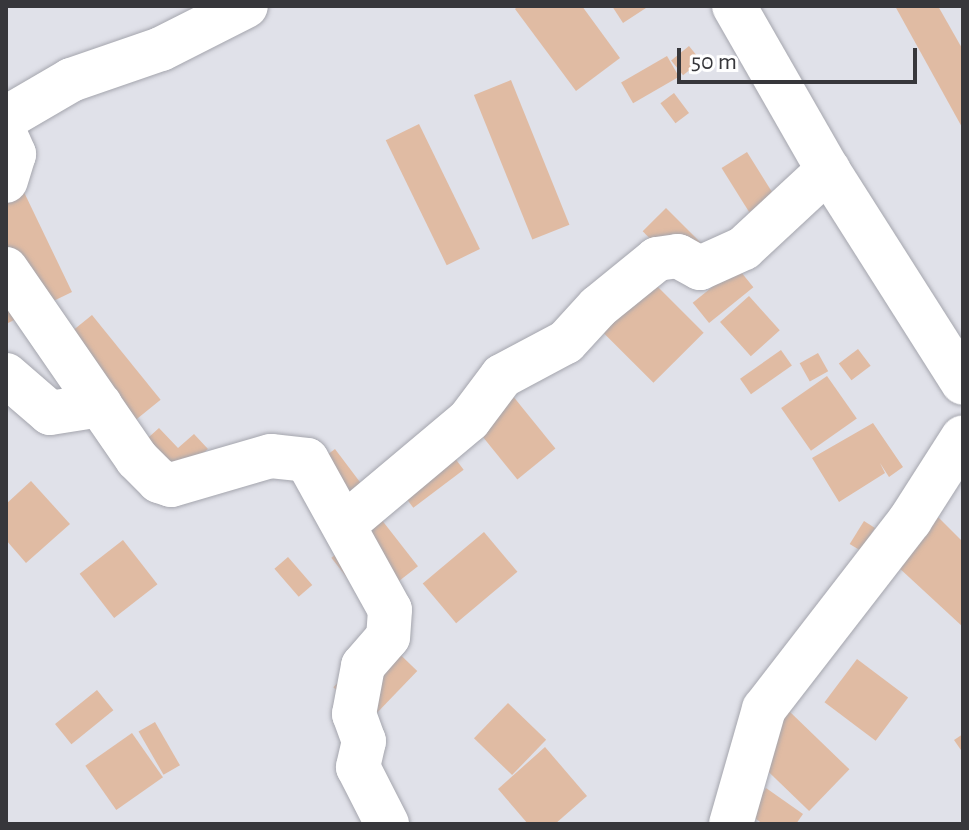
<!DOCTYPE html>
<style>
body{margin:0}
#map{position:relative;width:969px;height:830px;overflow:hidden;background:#e0e1e9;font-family:"Alegreya Sans",sans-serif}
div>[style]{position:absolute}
.building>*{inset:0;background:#e0bba3;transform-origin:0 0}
.roads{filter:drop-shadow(0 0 2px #a4a5ad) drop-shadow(0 0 2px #a4a5ad)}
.minor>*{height:44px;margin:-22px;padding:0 22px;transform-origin:22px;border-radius:22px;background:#fff}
span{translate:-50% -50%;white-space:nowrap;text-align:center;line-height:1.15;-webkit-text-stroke:6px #fff;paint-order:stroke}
.frame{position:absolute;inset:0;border:8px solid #37373b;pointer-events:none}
.scale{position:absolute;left:677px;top:48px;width:240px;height:36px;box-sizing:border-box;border:4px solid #37373b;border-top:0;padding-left:10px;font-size:24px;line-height:28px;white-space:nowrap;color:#37373b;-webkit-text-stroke:6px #fff;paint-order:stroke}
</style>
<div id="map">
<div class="building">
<div style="clip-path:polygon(518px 6px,582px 6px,620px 58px,576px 91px,515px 9px)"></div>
<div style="clip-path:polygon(612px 6px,649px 6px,623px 23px)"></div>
<div style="clip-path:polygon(895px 6px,938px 6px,963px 50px,963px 129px)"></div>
<div style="left:689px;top:46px;width:19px;height:23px;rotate:51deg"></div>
<div style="left:667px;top:56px;width:24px;height:53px;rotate:60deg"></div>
<div style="left:511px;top:80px;width:156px;height:40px;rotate:68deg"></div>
<div style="left:674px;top:93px;width:25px;height:17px;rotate:53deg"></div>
<div style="left:419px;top:124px;width:139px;height:37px;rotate:64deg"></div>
<div style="left:747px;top:152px;width:52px;height:30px;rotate:58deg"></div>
<div style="clip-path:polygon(22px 188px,72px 292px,6px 324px,6px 196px)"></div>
<div style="left:666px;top:208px;width:52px;height:33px;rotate:45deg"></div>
<div style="left:628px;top:257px;width:107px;height:71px;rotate:45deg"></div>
<div style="left:737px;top:267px;width:26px;height:57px;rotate:51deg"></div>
<div style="left:749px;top:296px;width:46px;height:39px;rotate:48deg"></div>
<div style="left:92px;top:315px;width:109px;height:62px;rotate:51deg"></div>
<div style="left:858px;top:349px;width:21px;height:24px;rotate:53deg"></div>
<div style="left:781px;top:350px;width:19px;height:50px;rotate:55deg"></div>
<div style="left:818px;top:353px;width:21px;height:21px;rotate:61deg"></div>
<div style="left:495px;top:374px;width:96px;height:49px;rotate:51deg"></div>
<div style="left:827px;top:376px;width:52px;height:56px;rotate:55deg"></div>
<div style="clip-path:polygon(873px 423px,903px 467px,889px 477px,880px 463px,885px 473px,839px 502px,812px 458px)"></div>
<div style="clip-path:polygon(159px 428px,178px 448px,194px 434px,208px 449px,191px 463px,120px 463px)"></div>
<div style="left:335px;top:449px;width:64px;height:39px;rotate:53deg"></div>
<div style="left:448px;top:449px;width:26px;height:63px;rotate:53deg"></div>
<div style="clip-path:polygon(31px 481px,70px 524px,26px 563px,6px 540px,6px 504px)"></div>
<div style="clip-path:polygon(930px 509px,963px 542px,963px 627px,897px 566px)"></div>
<div style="left:381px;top:519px;width:60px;height:63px;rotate:52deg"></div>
<div style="left:864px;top:521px;width:13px;height:27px;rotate:32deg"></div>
<div style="left:484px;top:532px;width:52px;height:80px;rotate:50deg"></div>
<div style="left:123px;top:540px;width:56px;height:55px;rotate:52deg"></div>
<div style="left:288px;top:557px;width:37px;height:18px;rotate:49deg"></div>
<div style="left:382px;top:637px;width:49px;height:70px;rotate:44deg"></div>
<div style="left:857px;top:659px;width:64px;height:54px;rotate:37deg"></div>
<div style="left:97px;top:690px;width:26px;height:54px;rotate:51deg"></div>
<div style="left:508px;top:703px;width:53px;height:49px;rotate:44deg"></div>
<div style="left:789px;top:711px;width:84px;height:58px;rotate:44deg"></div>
<div style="left:155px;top:722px;width:50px;height:19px;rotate:60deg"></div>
<div style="left:132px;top:733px;width:54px;height:57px;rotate:55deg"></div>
<div style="clip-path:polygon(963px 734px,963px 753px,954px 740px)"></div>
<div style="clip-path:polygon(545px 747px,587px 796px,555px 824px,528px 824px,498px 789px)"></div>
<div style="clip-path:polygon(766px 788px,803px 814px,796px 824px,763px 824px,749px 814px)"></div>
</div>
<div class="roads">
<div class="minor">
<div style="left:734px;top:6px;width:189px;rotate:60.2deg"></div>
<div style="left:828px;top:170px;width:252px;rotate:57.6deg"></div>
<div style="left:6px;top:118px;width:75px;rotate:-30.3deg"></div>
<div style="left:71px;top:80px;width:95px;rotate:-19deg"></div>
<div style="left:161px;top:49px;width:95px;rotate:-26.8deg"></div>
<div style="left:6px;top:136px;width:20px;rotate:66deg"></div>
<div style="left:14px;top:154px;width:28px;rotate:107deg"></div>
<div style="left:6px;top:269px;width:231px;rotate:55.4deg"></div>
<div style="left:137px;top:459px;width:31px;rotate:45deg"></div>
<div style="left:159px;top:481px;width:13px;rotate:18deg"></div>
<div style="left:171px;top:485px;width:104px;rotate:-16.2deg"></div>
<div style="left:271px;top:456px;width:36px;rotate:6deg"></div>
<div style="left:307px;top:460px;width:171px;rotate:61deg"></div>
<div style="left:390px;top:610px;width:27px;rotate:94deg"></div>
<div style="left:388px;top:637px;width:38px;rotate:131deg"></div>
<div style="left:363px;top:666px;width:49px;rotate:100.6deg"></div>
<div style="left:354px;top:714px;width:29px;rotate:70deg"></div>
<div style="left:364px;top:741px;width:27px;rotate:103deg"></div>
<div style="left:358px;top:767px;width:64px;rotate:63deg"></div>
<div style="left:6px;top:375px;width:58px;rotate:40.8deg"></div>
<div style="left:50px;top:413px;width:51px;rotate:-9.1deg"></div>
<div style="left:345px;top:524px;width:162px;rotate:-40deg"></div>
<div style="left:469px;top:420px;width:55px;rotate:-53.1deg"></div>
<div style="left:502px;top:376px;width:72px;rotate:-28deg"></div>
<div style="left:566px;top:342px;width:47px;rotate:-47.6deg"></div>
<div style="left:598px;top:307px;width:76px;rotate:-39.1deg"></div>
<div style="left:657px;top:259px;width:21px;rotate:-8deg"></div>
<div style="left:678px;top:256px;width:25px;rotate:29deg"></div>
<div style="left:700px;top:268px;width:48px;rotate:-24.4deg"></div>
<div style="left:744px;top:248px;width:115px;rotate:-42.9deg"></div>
<div style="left:731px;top:824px;width:120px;rotate:-74deg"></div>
<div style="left:764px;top:709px;width:239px;rotate:-52.3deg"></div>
<div style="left:910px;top:520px;width:98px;rotate:-57.4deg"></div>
</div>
</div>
<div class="frame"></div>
<div class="scale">50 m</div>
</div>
